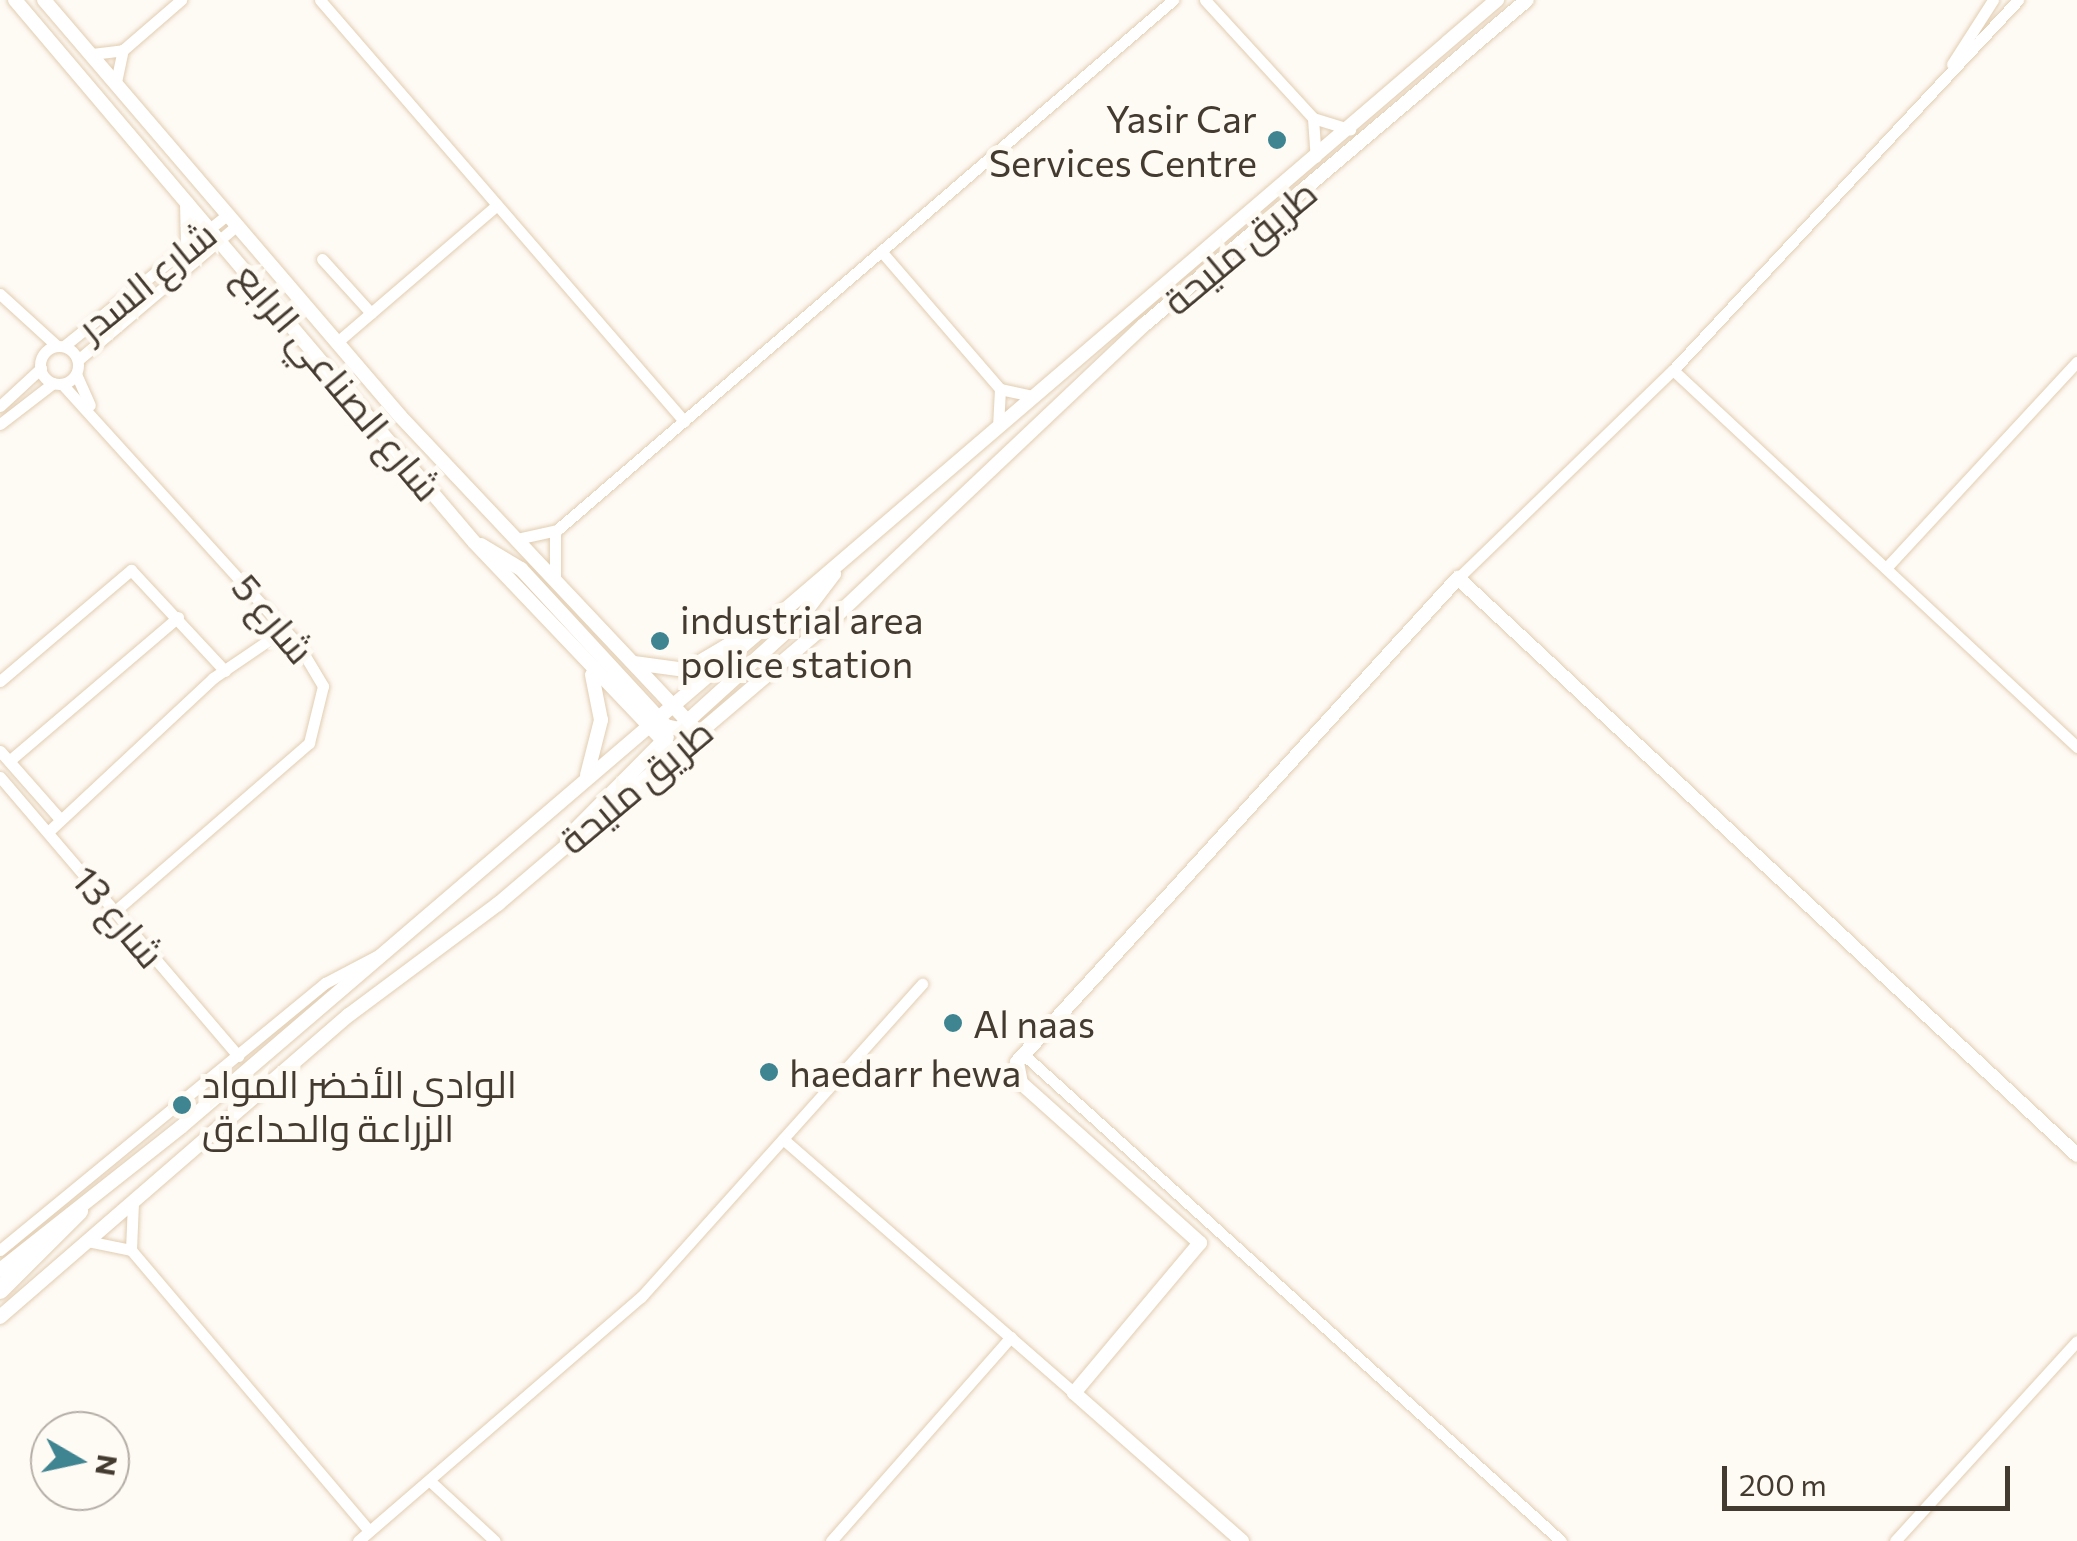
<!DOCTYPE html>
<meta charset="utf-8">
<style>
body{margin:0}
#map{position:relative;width:2077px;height:1541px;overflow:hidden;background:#fefaf4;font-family:Commissioner,Cairo,sans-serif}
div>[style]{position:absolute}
.roads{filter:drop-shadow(0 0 2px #e2cdb1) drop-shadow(0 0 2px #e2cdb1)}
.minor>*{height:11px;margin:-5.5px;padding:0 5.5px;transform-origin:5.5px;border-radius:5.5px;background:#fff}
.minor>.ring{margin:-5.5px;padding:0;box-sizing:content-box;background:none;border:11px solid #fff;border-radius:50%}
.major>*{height:14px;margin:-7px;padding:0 7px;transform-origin:7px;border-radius:7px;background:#fff}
.highway>*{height:18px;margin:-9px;padding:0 9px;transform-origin:9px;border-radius:9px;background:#fff}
.dots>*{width:28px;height:28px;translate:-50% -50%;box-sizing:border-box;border:5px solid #fefaf4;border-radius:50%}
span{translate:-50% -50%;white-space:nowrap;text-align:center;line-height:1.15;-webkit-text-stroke:10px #fefaf4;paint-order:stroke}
.poi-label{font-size:38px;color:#443b30}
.right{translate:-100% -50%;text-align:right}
.left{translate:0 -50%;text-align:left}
.street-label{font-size:38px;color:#443b30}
.north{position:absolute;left:30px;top:1411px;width:100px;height:100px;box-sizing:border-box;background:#fefaf4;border:2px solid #b4aea6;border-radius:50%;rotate:99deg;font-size:28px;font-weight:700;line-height:40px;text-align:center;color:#443b30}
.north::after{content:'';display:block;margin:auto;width:35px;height:45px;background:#3f8491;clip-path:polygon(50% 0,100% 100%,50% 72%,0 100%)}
.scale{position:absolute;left:1722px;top:1466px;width:288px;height:45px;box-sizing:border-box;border:5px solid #443b30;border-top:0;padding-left:12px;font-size:30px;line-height:35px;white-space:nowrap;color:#443b30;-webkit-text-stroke:8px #fefaf4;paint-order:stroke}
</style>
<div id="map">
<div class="roads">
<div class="minor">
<div style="left:320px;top:0;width:557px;rotate:49.15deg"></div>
<div style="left:1205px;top:0;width:160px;rotate:47.5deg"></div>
<div style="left:1313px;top:118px;width:39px;rotate:17deg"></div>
<div style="left:92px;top:54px;width:31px;rotate:-7deg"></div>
<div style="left:123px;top:50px;width:77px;rotate:-40.8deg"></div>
<div style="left:1952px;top:64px;width:76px;rotate:-57.4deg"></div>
<div style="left:116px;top:82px;width:33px;rotate:-78deg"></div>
<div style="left:1313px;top:118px;width:39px;rotate:86deg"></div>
<div style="left:881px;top:251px;width:182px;rotate:49.2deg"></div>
<div style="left:1000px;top:389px;width:35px;rotate:12deg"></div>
<div style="left:322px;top:259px;width:73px;rotate:47.8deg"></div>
<div style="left:0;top:294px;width:77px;rotate:42.4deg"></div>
<div style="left:336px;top:343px;width:212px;rotate:-40.6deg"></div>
<div style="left:64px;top:346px;width:211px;rotate:-38.8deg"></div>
<div class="ring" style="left:40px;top:346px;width:27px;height:27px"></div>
<div style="left:78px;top:360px;width:209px;rotate:-40.3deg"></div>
<div style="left:1673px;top:370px;width:553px;rotate:43.02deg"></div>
<div style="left:76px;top:374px;width:34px;rotate:66deg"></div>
<div style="left:62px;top:384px;width:351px;rotate:47.8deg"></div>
<div style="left:298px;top:644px;width:49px;rotate:59.2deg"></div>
<div style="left:323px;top:686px;width:59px;rotate:103.8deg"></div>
<div style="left:309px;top:743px;width:257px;rotate:139.1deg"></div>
<div style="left:0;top:406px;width:56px;rotate:-42.8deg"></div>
<div style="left:0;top:424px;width:67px;rotate:-37.7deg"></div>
<div style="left:998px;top:427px;width:38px;rotate:-87deg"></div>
<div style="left:517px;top:539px;width:41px;rotate:-12.7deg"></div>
<div style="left:557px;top:530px;width:813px;rotate:-40.71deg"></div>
<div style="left:1886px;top:568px;width:281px;rotate:-47.2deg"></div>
<div style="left:555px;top:578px;width:44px;rotate:-90deg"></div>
<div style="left:1458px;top:578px;width:299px;rotate:-44.1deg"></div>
<div style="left:1673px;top:370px;width:506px;rotate:-47deg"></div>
<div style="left:0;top:681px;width:172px;rotate:-40.3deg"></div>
<div style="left:131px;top:570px;width:138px;rotate:47.1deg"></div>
<div style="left:0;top:751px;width:91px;rotate:48.6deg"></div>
<div style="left:9px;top:761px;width:222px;rotate:-40.4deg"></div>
<div style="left:0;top:777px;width:367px;rotate:49.5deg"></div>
<div style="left:48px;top:832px;width:226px;rotate:-43deg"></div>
<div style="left:213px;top:678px;width:87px;rotate:-34.2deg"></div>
<div style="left:1022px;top:1053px;width:727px;rotate:42.16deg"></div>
<div style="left:783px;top:1139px;width:386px;rotate:41.1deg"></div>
<div style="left:87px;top:1241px;width:45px;rotate:11.6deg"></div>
<div style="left:131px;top:1250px;width:368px;rotate:49.7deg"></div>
<div style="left:0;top:1250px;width:421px;rotate:-39.4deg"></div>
<div style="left:325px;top:983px;width:67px;rotate:-27.7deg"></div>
<div style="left:131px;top:1250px;width:47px;rotate:-87.6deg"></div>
<div style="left:430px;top:1481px;width:88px;rotate:42.7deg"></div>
<div style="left:358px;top:1541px;width:374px;rotate:-40.8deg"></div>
<div style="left:641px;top:1297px;width:421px;rotate:-48.1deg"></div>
<div style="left:831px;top:1541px;width:272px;rotate:-48.6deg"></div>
<div style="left:1895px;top:1541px;width:270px;rotate:-47.7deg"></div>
</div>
<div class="major">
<div style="left:15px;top:0;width:710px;rotate:49.74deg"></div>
<div style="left:474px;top:542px;width:290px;rotate:46.4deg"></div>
<div style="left:44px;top:0;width:548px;rotate:49.44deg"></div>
<div style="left:400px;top:416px;width:434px;rotate:46.7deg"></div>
<div style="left:187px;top:203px;width:41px;rotate:88.6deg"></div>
<div style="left:481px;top:545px;width:47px;rotate:31deg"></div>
<div style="left:521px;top:569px;width:214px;rotate:47.3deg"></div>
<div style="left:666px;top:726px;width:32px;rotate:13deg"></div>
<div style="left:634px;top:663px;width:52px;rotate:7.7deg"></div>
<div style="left:686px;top:670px;width:74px;rotate:-30.7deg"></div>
<div style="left:680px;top:728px;width:161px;rotate:-42.2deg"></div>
<div style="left:799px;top:620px;width:58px;rotate:-52.7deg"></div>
<div style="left:587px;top:775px;width:57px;rotate:-75.7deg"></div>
<div style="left:601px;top:720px;width:46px;rotate:-101.3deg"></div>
<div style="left:567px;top:838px;width:142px;rotate:-45.3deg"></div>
<div style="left:0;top:1270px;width:231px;rotate:-38.3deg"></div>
<div style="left:181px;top:1127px;width:1733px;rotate:-40.58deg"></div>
<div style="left:0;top:1317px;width:462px;rotate:-40.9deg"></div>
<div style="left:349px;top:1015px;width:186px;rotate:-36.7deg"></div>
<div style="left:498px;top:904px;width:444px;rotate:-40.4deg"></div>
<div style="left:836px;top:616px;width:424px;rotate:-43.4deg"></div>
<div style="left:1144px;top:325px;width:502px;rotate:-40.32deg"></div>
<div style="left:1242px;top:1541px;width:224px;rotate:-138.6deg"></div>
<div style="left:1074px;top:1393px;width:196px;rotate:-50deg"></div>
<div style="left:1200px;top:1243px;width:240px;rotate:-138.2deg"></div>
<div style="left:1021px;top:1083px;width:21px;rotate:-101deg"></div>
<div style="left:1017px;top:1062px;width:655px;rotate:-47.66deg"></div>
<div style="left:1458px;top:578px;width:846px;rotate:42.99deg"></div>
</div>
<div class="highway">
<div style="left:0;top:1290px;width:112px;rotate:-45deg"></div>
</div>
</div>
<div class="dots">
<div style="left:1277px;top:140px;background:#3f8491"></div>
<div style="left:660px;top:641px;background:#3f8491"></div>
<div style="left:953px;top:1023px;background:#3f8491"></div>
<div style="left:769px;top:1072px;background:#3f8491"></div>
<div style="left:182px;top:1105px;background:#3f8491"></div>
</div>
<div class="poi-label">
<span class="right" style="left:1257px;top:140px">Yasir Car<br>Services Centre</span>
<span class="left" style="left:680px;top:641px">industrial area<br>police station</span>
<span class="left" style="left:973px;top:1023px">Al naas</span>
<span class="left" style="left:789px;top:1072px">haedarr hewa</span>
<span class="left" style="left:202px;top:1105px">الوادى الأخضر المواد<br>الزراعة والحداءق</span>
</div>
<div class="street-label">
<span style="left:1239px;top:246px;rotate:-40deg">طريق مليحة</span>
<span style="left:146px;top:280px;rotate:-39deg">شارع السدر</span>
<span style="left:339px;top:381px;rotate:50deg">شارع الصناعي الرابع</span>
<span style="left:274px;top:618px;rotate:50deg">شارع 5</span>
<span style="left:635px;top:785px;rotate:-40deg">طريق مليحة</span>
<span style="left:119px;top:916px;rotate:50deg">شارع 13</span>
</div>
<div class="north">N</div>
<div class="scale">200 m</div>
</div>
